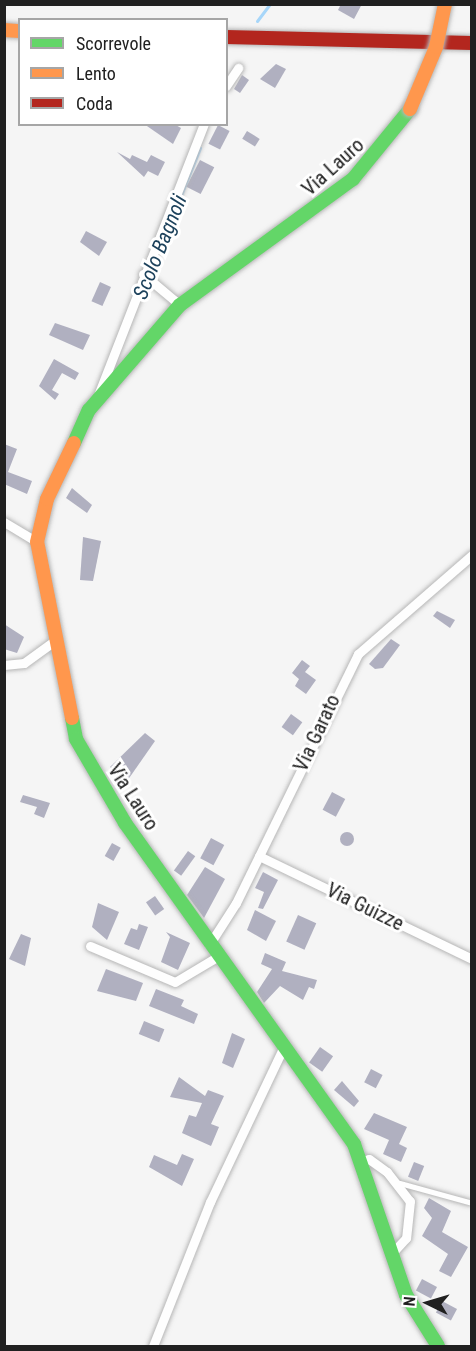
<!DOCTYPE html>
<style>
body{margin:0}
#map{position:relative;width:476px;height:1351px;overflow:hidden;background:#f5f5f5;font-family:"Roboto Condensed",sans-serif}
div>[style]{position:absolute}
.stream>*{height:3px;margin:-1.5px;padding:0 1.5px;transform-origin:1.5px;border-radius:1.5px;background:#a7d6f9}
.building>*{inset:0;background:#b0b0c0;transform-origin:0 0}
.round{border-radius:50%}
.roads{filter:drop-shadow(0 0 2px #b6b6b6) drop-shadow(0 0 2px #b6b6b6)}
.lane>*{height:4.5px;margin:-2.25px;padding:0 2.25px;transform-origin:2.25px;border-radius:2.25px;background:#fefefe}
.street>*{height:9px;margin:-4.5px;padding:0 4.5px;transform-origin:4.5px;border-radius:4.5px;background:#fefefe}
.fast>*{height:14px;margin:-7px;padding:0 7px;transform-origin:7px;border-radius:7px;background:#63d668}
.slow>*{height:14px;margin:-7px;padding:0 7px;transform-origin:7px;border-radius:7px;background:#ff974d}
.jam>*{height:14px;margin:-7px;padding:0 7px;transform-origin:7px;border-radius:7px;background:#b3261e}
.bridges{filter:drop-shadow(0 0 2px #b6b6b6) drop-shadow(0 0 2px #b6b6b6)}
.slow-bridge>*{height:14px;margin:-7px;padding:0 7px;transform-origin:7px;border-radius:7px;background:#ff974d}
span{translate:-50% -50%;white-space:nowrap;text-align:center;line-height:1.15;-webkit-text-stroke:6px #fff;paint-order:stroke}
.street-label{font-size:20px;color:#202020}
.water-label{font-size:21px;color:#1d425c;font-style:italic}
.frame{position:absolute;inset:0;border:6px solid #202020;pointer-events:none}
.legend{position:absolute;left:18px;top:18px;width:210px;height:108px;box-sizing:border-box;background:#fff;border:2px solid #a6a6a6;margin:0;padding:8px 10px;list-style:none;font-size:18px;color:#202020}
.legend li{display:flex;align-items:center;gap:12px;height:30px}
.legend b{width:30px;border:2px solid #a6a6a6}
.north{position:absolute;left:398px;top:1273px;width:60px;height:60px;-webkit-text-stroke:4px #fff;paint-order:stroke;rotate:275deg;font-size:16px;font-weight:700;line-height:24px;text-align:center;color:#202020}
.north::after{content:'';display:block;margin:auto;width:21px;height:27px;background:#202020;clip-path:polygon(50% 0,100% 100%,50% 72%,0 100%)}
</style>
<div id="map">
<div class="stream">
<div style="left:257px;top:21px;width:21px;rotate:-53deg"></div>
<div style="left:171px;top:220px;width:78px;rotate:-68.1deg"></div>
</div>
<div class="building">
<div style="clip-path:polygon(341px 4px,362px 4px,354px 19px,338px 10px)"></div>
<div style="clip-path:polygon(276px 64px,286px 69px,275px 88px,260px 79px)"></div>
<div style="clip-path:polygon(242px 75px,249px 80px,240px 93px,234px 89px)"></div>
<div style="clip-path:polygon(144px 124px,174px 124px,181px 128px,173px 144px)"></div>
<div style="left:218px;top:125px;width:13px;height:21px;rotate:27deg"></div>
<div style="left:247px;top:131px;width:15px;height:9px;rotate:32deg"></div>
<div style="clip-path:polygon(117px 152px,130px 159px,132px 155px,147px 162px,151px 155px,165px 162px,158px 176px,148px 171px,144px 177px)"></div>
<div style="left:200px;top:160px;width:16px;height:30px;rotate:27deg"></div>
<div style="clip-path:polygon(86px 231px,107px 242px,99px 256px,80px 242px)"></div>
<div style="left:100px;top:282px;width:12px;height:21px;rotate:24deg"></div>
<div style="clip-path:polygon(55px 323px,90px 335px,83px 350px,49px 335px)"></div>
<div style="clip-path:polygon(54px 359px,79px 373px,75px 380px,62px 373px,52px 390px,59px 394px,55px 400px,39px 386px)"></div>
<div style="clip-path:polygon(4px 444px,17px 449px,8px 472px,32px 481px,27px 494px,4px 484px)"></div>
<div style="clip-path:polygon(72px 488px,92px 505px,87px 513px,66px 498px)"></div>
<div style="clip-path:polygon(83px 537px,101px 541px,93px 581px,80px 580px)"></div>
<div style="clip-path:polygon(437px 611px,455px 620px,450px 628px,433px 616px)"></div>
<div style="clip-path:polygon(4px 624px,24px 637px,17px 653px,4px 649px)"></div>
<div style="clip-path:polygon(391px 639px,400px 645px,383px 668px,375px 669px,369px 664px)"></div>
<div style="clip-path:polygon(302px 660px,310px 666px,305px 672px,316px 680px,306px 694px,295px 686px,299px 679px,292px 673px)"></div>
<div style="left:291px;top:714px;width:14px;height:16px;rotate:36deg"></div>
<div style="clip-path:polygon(145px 733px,155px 741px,125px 784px,110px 767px)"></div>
<div style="left:332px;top:792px;width:15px;height:20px;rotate:28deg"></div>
<div style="clip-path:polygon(23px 795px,50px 803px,44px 818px,34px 814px,37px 807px,20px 802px)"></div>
<div class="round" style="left:340px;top:832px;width:14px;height:14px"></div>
<div style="left:211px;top:838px;width:15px;height:23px;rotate:28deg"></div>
<div style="left:112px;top:843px;width:10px;height:15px;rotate:29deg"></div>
<div style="left:188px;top:851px;width:9px;height:24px;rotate:36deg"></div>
<div style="clip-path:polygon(205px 867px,225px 879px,204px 918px,187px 895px)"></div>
<div style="clip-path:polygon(263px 872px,278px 880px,263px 909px,258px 908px,264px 892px,255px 888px)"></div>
<div style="left:155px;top:896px;width:16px;height:11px;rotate:55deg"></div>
<div style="clip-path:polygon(98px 903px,119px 912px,107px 940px,92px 927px)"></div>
<div style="clip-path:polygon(255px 910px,276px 921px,266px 941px,247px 930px)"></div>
<div style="left:298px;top:915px;width:20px;height:29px;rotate:24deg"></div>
<div style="clip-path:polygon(139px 924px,148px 927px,139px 950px,124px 944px,131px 928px,137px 930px)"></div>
<div style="clip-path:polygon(166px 932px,190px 943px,178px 970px,161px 962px,170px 937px)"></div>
<div style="clip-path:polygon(21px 934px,31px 938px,25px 966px,9px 959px)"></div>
<div style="clip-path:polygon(265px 953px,286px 962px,282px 971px,317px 980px,314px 989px,309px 987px,303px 1000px,280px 986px,264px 1003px,257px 992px,272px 969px,261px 964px)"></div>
<div style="clip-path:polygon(106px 969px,143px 983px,136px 1001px,97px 991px)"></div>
<div style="clip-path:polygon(156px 989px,184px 1000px,181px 1006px,198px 1014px,194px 1024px,149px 1006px)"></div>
<div style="left:144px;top:1021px;width:22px;height:14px;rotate:22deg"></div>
<div style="clip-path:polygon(232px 1033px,245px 1039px,233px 1068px,222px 1063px)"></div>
<div style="left:320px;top:1047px;width:16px;height:19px;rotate:35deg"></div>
<div style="left:371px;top:1069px;width:13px;height:15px;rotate:27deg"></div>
<div style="clip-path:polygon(179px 1077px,205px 1096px,208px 1090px,224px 1096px,211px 1124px,219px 1127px,211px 1146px,182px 1133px,189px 1115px,196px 1117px,202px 1103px,170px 1097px)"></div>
<div style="clip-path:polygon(342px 1081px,359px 1101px,354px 1107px,334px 1090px)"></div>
<div style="clip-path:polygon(374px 1113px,407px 1127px,399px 1144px,407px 1148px,401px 1162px,383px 1154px,389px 1140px,364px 1129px)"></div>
<div style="clip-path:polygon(182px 1154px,194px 1159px,182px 1186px,149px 1167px,154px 1155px,177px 1165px)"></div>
<div style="left:414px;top:1162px;width:11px;height:16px;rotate:22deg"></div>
<div style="clip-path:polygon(429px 1198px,451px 1211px,442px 1232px,468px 1247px,451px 1277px,439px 1271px,448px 1254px,422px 1236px,432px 1218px,424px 1208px)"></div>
<div style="left:422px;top:1279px;width:17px;height:13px;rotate:28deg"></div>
<div style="left:442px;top:1301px;width:17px;height:13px;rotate:28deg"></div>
</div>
<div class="roads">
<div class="lane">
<div style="left:400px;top:1183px;width:72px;rotate:15.4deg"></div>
</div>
<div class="street">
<div style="left:226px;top:86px;width:22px;rotate:-56deg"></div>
<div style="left:143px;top:274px;width:48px;rotate:40deg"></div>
<div style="left:97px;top:398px;width:294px;rotate:-68.7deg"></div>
<div style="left:4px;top:522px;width:39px;rotate:31deg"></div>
<div style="left:4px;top:665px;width:20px;rotate:-6deg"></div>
<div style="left:24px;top:663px;width:37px;rotate:-36deg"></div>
<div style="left:259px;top:856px;width:237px;rotate:25.8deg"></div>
<div style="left:209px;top:945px;width:50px;rotate:-57.3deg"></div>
<div style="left:236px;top:903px;width:277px;rotate:-63.9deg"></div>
<div style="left:358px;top:654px;width:151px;rotate:-41deg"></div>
<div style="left:90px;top:946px;width:92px;rotate:23deg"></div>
<div style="left:175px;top:982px;width:49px;rotate:-30.8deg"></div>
<div style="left:361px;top:1161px;width:8px;rotate:-14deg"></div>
<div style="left:369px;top:1159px;width:22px;rotate:36deg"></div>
<div style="left:387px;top:1172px;width:37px;rotate:52deg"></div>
<div style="left:410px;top:1201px;width:37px;rotate:96deg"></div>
<div style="left:406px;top:1238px;width:22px;rotate:133deg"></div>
<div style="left:153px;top:1346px;width:155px;rotate:-68.4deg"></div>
<div style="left:210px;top:1202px;width:170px;rotate:-64.6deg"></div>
</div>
<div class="fast">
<div style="left:74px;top:443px;width:36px;rotate:-66deg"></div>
<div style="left:89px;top:410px;width:139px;rotate:-49.1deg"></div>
<div style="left:180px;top:305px;width:214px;rotate:-36.1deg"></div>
<div style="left:353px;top:179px;width:90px;rotate:-50.8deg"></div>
<div style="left:72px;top:718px;width:21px;rotate:79deg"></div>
<div style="left:76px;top:739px;width:97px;rotate:59.7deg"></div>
<div style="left:125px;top:823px;width:394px;rotate:54.5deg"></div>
<div style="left:354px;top:1144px;width:160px;rotate:71deg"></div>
<div style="left:406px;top:1295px;width:60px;rotate:57.9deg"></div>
</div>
<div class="slow">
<div style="left:4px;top:30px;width:16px;rotate:4deg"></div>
<div style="left:72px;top:718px;width:179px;rotate:-101.2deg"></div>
<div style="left:37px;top:542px;width:44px;rotate:-76.9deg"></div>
<div style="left:47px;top:499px;width:62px;rotate:-64.3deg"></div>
</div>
<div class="jam">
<div style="left:226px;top:37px;width:246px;rotate:1.4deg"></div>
</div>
</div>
<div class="bridges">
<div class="slow-bridge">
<div style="left:410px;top:109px;width:67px;rotate:-67.2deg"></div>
<div style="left:436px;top:47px;width:44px;rotate:-78.2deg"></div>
</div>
</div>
<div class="street-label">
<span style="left:333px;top:167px;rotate:-42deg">Via Lauro</span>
<span style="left:317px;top:733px;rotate:-65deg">Via Garato</span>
<span style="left:133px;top:797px;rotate:57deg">Via Lauro</span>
<span style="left:365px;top:907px;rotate:26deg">Via Guizze</span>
</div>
<div class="water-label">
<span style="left:160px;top:247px;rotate:-68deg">Scolo Bagnoli</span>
</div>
<div class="frame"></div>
<ul class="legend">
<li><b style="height:8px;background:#63d668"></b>Scorrevole</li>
<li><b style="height:8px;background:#ff974d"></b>Lento</li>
<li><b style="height:8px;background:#b3261e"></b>Coda</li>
</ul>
<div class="north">N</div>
</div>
